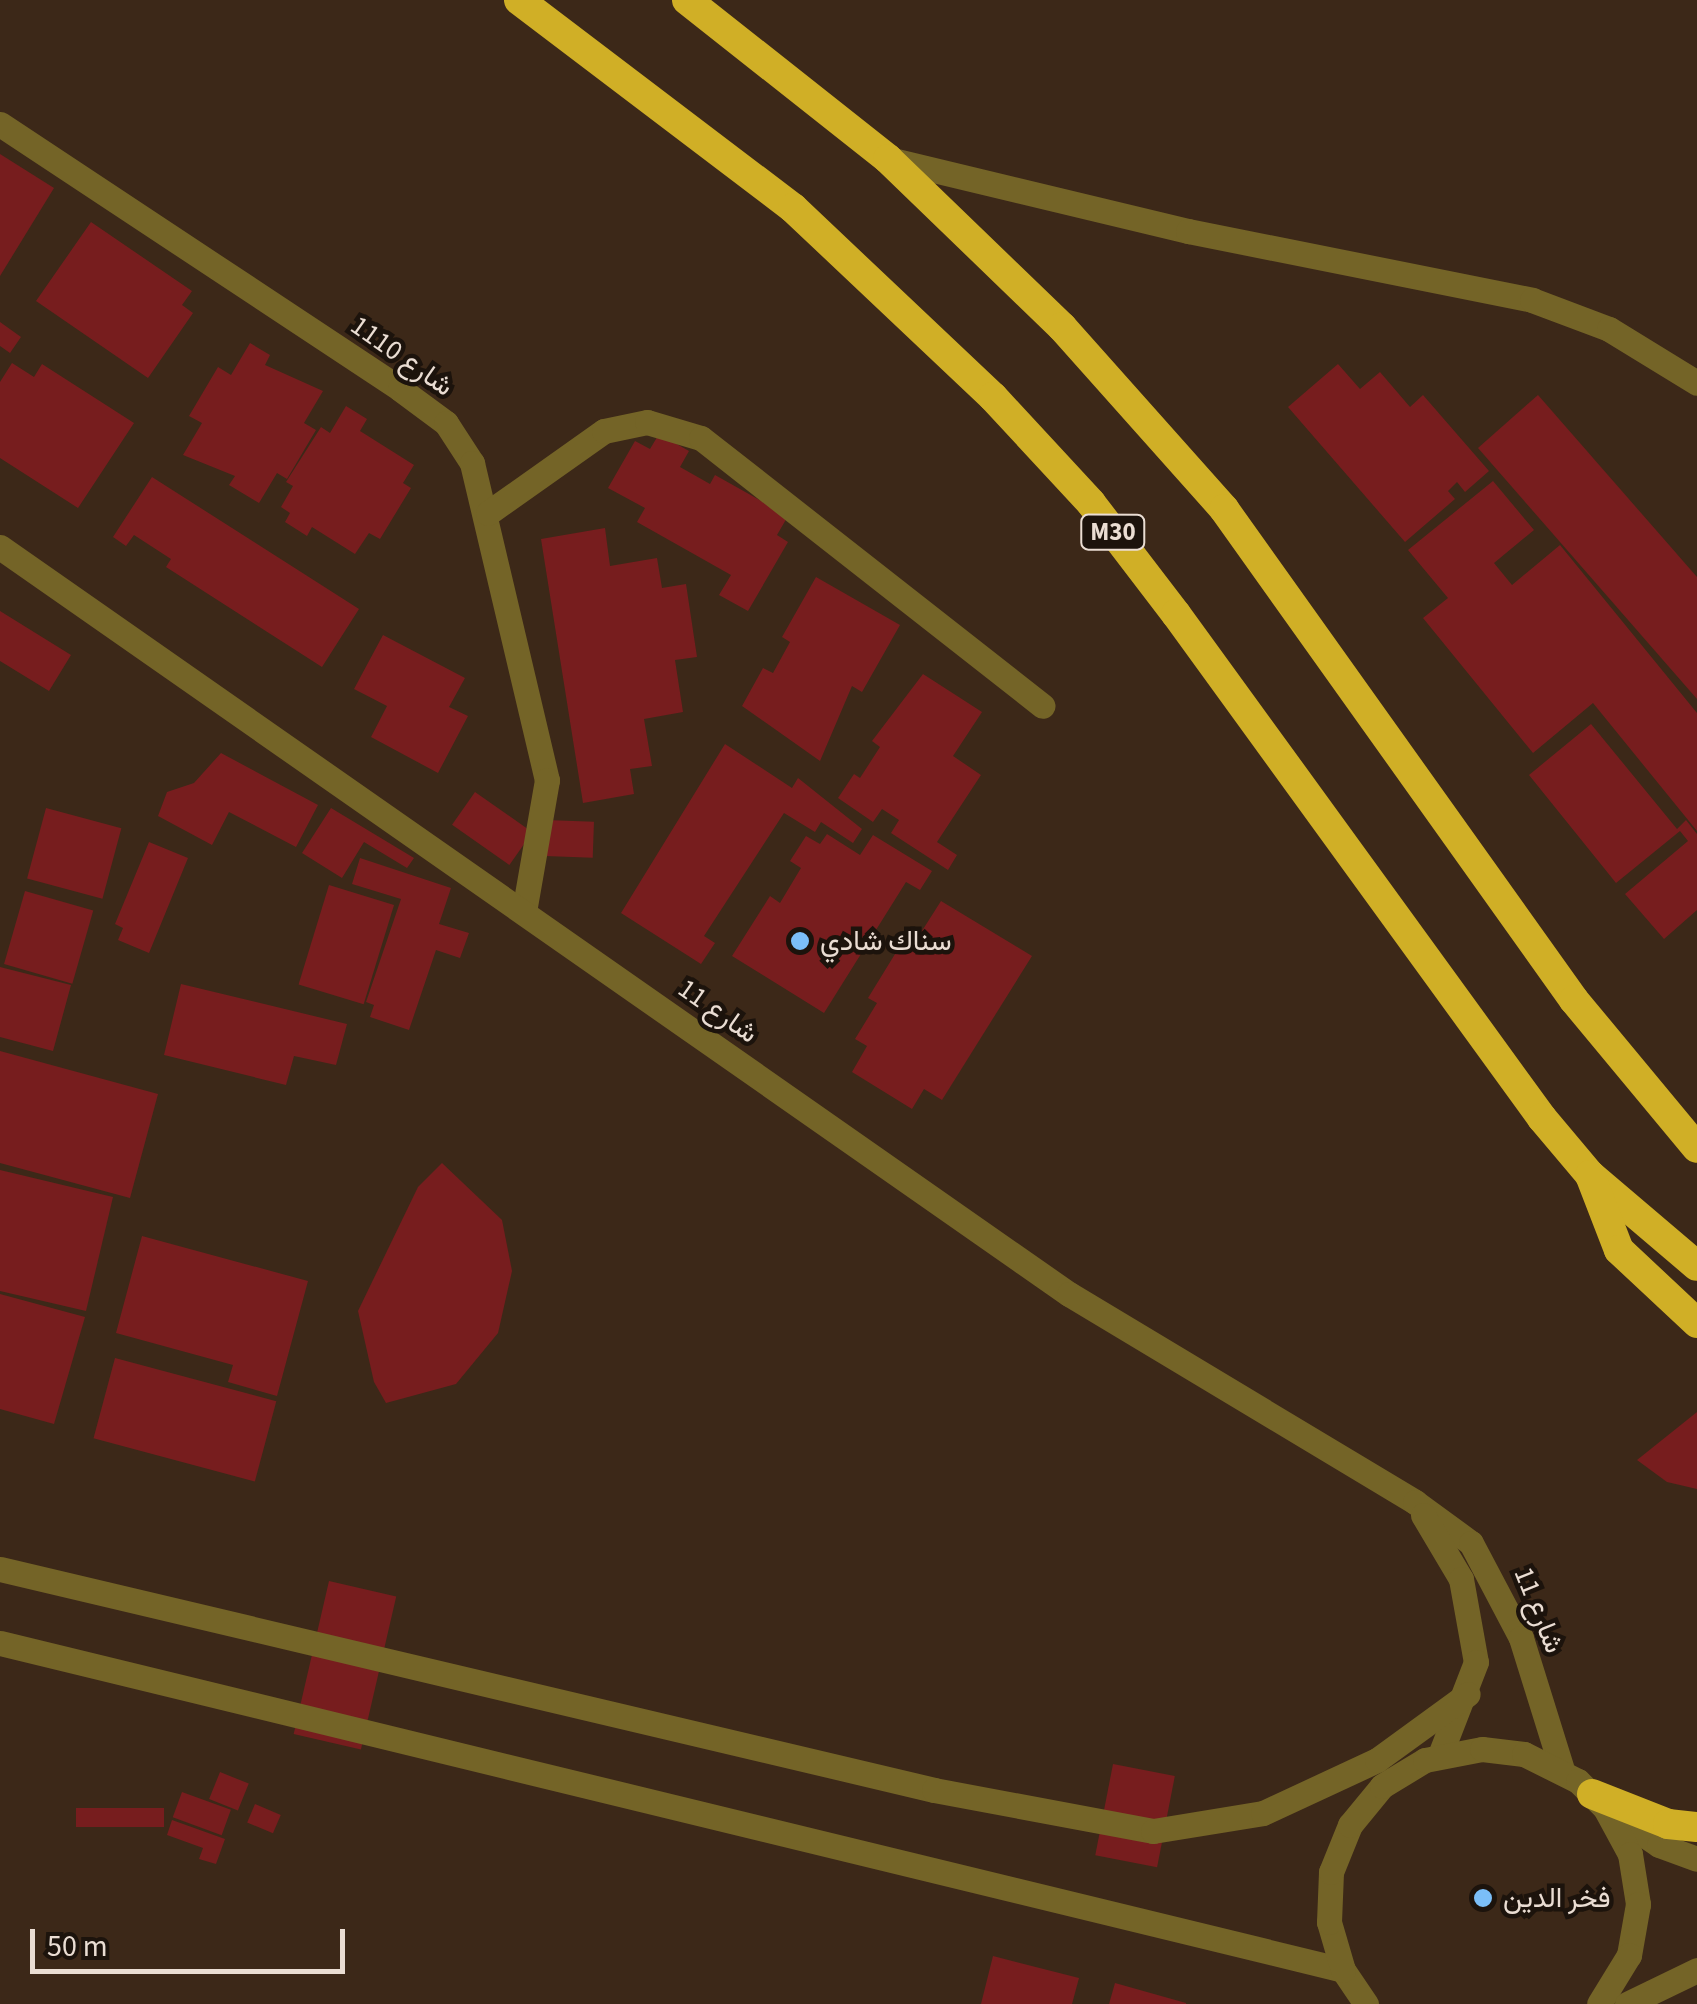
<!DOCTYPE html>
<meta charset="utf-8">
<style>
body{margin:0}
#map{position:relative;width:1697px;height:2004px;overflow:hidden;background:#3c2818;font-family:"Source Sans 3",Vazirmatn,sans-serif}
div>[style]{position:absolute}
.building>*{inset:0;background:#771d1e;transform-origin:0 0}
.minor>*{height:25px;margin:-12.5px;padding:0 12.5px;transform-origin:12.5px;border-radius:12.5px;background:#746427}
.highway>*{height:30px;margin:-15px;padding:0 15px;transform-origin:15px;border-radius:15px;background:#d0af26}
.dots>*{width:28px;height:28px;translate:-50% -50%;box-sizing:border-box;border:5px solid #1c130c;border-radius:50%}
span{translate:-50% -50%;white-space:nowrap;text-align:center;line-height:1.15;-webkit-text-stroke:9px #1c130c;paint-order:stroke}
.shield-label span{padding:2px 8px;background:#1c130c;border:2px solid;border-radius:8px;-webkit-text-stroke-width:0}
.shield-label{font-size:25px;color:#eaddd3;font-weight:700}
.street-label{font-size:28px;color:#eaddd3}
.poi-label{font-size:28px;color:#eaddd3}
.left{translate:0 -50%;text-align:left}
.scale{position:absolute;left:30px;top:1929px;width:315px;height:45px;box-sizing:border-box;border:5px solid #eaddd3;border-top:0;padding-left:12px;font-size:30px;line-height:35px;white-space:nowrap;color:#eaddd3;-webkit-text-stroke:8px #1c130c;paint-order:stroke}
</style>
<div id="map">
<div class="building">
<div style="clip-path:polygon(0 154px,54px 188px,0 276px)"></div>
<div style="clip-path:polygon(91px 222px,192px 291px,182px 305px,193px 313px,148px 378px,36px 301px)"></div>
<div style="clip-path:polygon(0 322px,21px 337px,10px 353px,0 346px)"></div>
<div style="clip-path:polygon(250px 343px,270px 355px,265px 365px,323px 391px,304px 423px,316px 430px,287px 479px,277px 473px,259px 503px,229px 485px,235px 476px,183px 455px,202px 423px,189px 416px,218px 367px,231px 375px)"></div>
<div style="clip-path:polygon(12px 363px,34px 377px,42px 364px,134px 423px,78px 508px,0 458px,0 382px)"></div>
<div style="clip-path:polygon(1338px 364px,1360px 389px,1380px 372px,1410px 407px,1423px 395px,1489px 471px,1465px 492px,1457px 482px,1448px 491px,1455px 499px,1405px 542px,1288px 407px)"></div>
<div style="clip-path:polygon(1538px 395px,1697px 577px,1697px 699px,1478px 448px)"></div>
<div style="clip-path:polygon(346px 406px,367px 419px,360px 431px,414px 465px,403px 483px,411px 488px,380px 539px,369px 533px,355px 554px,312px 527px,307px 536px,285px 522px,290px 513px,281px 507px,293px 486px,286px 482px,321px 427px,330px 433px)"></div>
<div style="clip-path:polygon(659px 434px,689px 451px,680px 467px,710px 484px,715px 475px,788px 516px,777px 535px,788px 542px,748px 611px,719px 595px,731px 575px,637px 522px,645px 508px,608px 488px,635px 441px,650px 449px)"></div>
<div style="clip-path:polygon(152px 477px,359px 609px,322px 667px,166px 567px,171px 559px,134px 535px,126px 546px,113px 537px)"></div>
<div style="clip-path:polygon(1493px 481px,1534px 530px,1494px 563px,1512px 585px,1560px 545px,1697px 713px,1697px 831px,1593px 703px,1533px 753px,1423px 618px,1448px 598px,1408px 550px)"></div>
<div style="clip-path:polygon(605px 528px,610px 566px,657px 558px,662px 588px,686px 584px,697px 657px,675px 660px,683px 712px,644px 719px,652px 766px,630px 769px,634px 794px,583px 803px,541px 539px)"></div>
<div style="clip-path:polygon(816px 577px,900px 625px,862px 692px,852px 686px,820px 761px,742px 706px,763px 668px,773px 673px,790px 642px,782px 637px)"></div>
<div style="clip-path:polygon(0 611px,71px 655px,49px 691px,0 661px)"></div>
<div style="clip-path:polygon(383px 635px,465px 678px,449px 707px,468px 716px,438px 773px,371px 737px,387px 706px,354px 689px)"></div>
<div style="clip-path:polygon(923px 674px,982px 712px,953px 756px,981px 775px,937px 842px,957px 855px,948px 870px,891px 833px,899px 820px,882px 809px,873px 822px,838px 798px,854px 774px,860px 778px,880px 747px,872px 741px)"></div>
<div style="clip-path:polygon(1591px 724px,1677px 829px,1686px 820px,1697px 834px,1697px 910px,1664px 939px,1625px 894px,1688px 841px,1680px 831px,1616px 883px,1529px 775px)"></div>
<div style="clip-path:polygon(725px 744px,792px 788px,798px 778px,862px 829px,853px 843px,821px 822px,815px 832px,784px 813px,704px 936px,715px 943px,701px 964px,621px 913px)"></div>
<div style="clip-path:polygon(221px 753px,318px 805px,296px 847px,229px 812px,212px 845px,158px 816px,167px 792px,194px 783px)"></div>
<div style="left:475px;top:792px;width:70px;height:40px;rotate:35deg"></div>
<div style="left:46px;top:808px;width:78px;height:73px;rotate:15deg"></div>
<div style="clip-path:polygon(331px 808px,414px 858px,407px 868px,364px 842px,342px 878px,302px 853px)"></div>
<div style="left:546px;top:820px;width:48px;height:36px;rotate:2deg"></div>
<div style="clip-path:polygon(827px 834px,860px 855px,873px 835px,932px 871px,920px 890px,906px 882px,824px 1013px,732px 956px,770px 896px,780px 903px,801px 868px,790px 861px,806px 836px,820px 844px)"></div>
<div style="clip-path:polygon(149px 842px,188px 858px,149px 953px,118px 940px,123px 928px,115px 924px)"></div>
<div style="clip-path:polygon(360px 858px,451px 888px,439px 924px,469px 933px,460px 958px,436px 950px,409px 1030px,370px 1017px,374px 1005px,366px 1002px,401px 899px,352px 884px)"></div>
<div style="left:329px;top:885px;width:68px;height:104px;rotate:17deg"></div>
<div style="left:25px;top:891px;width:71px;height:76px;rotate:16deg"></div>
<div style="clip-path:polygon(941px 901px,1032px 956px,942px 1100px,924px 1089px,912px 1109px,852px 1072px,867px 1046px,855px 1039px,877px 1003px,868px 998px,911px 928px,920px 934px)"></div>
<div style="clip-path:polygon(0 967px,71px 985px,53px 1051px,0 1037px)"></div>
<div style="clip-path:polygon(181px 984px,347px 1024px,336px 1065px,294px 1056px,286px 1085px,164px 1055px)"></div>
<div style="clip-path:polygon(0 1051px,158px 1094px,130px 1198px,0 1163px)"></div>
<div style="clip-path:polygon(442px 1163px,502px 1220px,512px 1271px,498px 1333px,456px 1384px,386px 1403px,374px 1382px,358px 1311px,418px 1187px)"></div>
<div style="clip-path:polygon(0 1170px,113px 1197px,86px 1311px,0 1291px)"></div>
<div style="clip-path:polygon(142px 1236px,308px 1281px,277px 1396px,228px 1382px,233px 1365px,116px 1333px)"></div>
<div style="clip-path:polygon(0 1294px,85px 1317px,54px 1424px,0 1409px)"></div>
<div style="left:115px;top:1358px;width:167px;height:83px;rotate:15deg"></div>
<div style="clip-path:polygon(1697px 1412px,1697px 1489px,1667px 1482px,1637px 1460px)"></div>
<div style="left:329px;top:1581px;width:69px;height:157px;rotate:13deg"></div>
<div style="left:1113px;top:1764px;width:63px;height:93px;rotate:11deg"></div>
<div style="left:220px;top:1772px;width:31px;height:29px;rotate:22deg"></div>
<div style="left:182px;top:1792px;width:52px;height:27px;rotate:20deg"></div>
<div style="left:255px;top:1804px;width:28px;height:20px;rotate:23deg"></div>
<div style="left:76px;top:1808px;width:88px;height:19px"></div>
<div style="clip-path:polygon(172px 1820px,225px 1839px,216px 1864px,199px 1859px,203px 1848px,167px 1835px)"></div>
<div style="clip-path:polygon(993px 1956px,1079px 1978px,1072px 2004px,981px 2004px)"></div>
<div style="clip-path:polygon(1115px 1983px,1186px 2003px,1186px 2004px,1109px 2004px)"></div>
</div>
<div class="minor">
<div style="left:0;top:124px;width:480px;rotate:33.5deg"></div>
<div style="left:400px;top:389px;width:57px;rotate:36.5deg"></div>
<div style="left:446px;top:423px;width:48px;rotate:57deg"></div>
<div style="left:472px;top:463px;width:326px;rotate:76.7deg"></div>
<div style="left:547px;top:780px;width:134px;rotate:99.9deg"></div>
<div style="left:888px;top:159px;width:309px;rotate:13.5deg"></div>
<div style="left:1188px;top:231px;width:351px;rotate:11.3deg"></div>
<div style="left:1532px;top:300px;width:82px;rotate:20.6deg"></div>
<div style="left:1609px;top:329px;width:103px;rotate:31.5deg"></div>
<div style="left:488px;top:513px;width:142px;rotate:-35.3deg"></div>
<div style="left:604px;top:431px;width:44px;rotate:-11.8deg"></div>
<div style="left:647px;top:422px;width:56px;rotate:16.5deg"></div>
<div style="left:701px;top:438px;width:434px;rotate:38.1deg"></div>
<div style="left:0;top:547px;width:1304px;rotate:34.95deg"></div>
<div style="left:1069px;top:1294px;width:404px;rotate:31deg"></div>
<div style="left:1415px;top:1502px;width:69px;rotate:36.2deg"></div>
<div style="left:1471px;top:1543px;width:107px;rotate:62.2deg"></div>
<div style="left:1521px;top:1638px;width:138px;rotate:72.7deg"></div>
<div style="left:1423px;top:1515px;width:74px;rotate:59.3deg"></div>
<div style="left:1461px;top:1579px;width:84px;rotate:79.8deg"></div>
<div style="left:1476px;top:1662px;width:100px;rotate:111.2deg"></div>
<div style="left:0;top:1569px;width:960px;rotate:13.31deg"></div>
<div style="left:934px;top:1790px;width:223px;rotate:10.6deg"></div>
<div style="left:1153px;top:1831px;width:111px;rotate:-9.3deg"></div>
<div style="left:1263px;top:1813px;width:126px;rotate:-24.9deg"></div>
<div style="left:1377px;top:1760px;width:112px;rotate:-36deg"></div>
<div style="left:0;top:1643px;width:1382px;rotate:13.68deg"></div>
<div style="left:1610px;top:1812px;width:59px;rotate:34deg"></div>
<div style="left:1659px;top:1845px;width:40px;rotate:20.2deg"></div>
<div style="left:1366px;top:2004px;width:41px;rotate:-124.1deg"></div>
<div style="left:1343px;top:1970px;width:50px;rotate:-106.3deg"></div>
<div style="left:1329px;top:1922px;width:50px;rotate:-87.7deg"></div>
<div style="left:1331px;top:1872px;width:51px;rotate:-68deg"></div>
<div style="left:1350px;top:1825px;width:50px;rotate:-50.6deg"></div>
<div style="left:1382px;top:1786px;width:50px;rotate:-31.2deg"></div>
<div style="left:1425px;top:1760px;width:58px;rotate:-10.9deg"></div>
<div style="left:1482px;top:1749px;width:42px;rotate:6.8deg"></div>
<div style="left:1524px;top:1754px;width:60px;rotate:26.6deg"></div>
<div style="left:1578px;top:1781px;width:38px;rotate:45deg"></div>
<div style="left:1605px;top:1808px;width:52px;rotate:61.5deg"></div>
<div style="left:1630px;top:1854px;width:51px;rotate:80.9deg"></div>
<div style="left:1638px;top:1904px;width:52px;rotate:100deg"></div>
<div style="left:1629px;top:1955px;width:57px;rotate:121.5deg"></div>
<div style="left:1627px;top:2004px;width:78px;rotate:-25.9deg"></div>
</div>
<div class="highway">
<div style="left:519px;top:0;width:344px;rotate:37.2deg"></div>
<div style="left:793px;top:208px;width:275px;rotate:43.4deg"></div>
<div style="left:993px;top:397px;width:144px;rotate:47.2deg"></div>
<div style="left:1091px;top:503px;width:140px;rotate:52.6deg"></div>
<div style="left:1176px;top:614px;width:623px;rotate:54.01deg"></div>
<div style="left:1542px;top:1118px;width:75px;rotate:49.9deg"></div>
<div style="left:1590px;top:1175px;width:140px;rotate:40.4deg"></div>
<div style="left:687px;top:0;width:256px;rotate:38.3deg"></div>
<div style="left:888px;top:159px;width:242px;rotate:44deg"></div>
<div style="left:1062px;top:327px;width:244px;rotate:48.3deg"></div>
<div style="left:1224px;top:509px;width:603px;rotate:54.52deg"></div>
<div style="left:1574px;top:1000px;width:192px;rotate:50.3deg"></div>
<div style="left:1590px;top:1175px;width:80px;rotate:68.9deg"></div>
<div style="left:1619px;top:1250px;width:107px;rotate:43.1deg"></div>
<div style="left:1592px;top:1794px;width:82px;rotate:21.5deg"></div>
<div style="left:1668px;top:1824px;width:29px;rotate:6deg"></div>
</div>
<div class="dots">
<div style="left:800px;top:941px;background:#7bbef8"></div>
<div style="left:1483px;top:1898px;background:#7bbef8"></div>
</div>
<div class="shield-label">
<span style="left:1113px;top:532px">M30</span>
</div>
<div class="street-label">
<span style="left:402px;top:356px;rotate:35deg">شارع 1110</span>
<span style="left:718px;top:1011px;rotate:35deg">شارع 11</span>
<span style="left:1539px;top:1610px;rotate:68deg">شارع 11</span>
</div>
<div class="poi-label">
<span class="left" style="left:820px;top:941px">سناك شادي</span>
<span class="left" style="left:1503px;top:1898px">فخر الدين</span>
</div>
<div class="scale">50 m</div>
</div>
